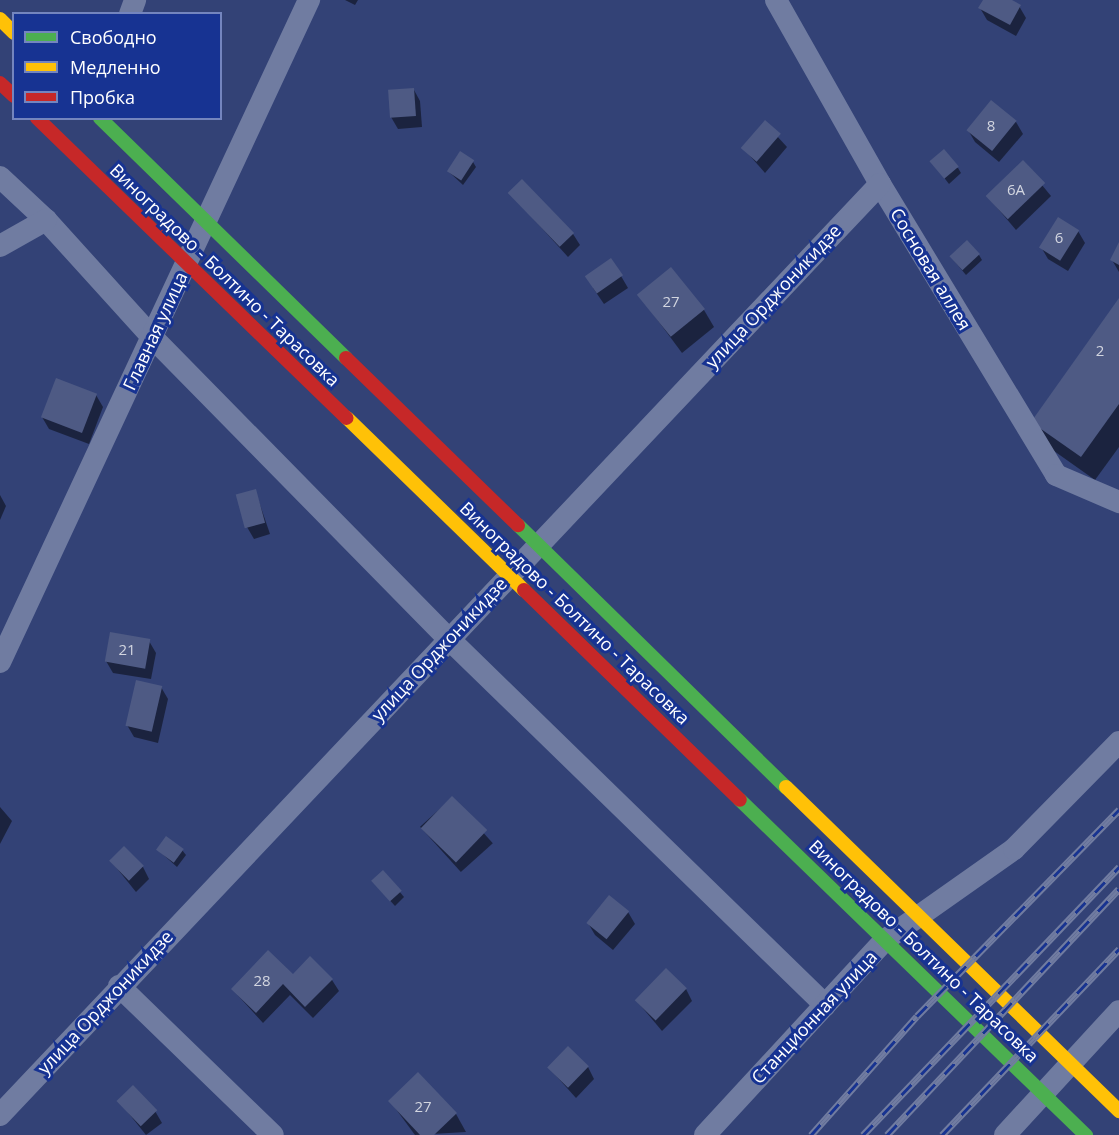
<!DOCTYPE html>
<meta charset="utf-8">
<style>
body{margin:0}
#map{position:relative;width:1119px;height:1135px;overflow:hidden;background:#334276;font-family:"Open Sans",sans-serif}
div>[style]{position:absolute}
.shadow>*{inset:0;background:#0007;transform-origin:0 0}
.building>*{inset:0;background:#4e5a84;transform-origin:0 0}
.street>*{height:22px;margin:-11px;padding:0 11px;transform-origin:11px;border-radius:11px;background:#707ca1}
.fast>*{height:14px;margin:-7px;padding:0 7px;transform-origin:7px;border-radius:7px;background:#4caf50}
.slow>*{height:14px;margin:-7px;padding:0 7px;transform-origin:7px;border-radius:7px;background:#ffc107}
.jam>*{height:14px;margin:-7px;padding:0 7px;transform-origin:7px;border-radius:7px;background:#c62828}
.rail>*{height:7px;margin-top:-3.5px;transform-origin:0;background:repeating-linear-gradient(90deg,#173392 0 14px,#717ca1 0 28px);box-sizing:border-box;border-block:2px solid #717ca1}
span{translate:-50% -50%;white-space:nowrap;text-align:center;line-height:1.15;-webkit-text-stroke:6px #173392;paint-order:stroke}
.number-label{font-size:15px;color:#d3d6e0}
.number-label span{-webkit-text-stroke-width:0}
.street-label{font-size:18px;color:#fff}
.legend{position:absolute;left:12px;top:12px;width:210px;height:108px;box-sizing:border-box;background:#173392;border:2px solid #7485be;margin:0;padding:8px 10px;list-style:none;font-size:18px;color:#fff}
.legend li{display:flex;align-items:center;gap:12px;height:30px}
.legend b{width:30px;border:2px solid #7485be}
</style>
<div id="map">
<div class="shadow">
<div style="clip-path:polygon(345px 0,358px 0,355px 5px)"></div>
<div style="clip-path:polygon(984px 0,1009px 0,1019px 6px,1026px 18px,1016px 36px,987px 20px,980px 8px)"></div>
<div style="clip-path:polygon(414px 90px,420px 101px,422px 127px,398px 129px,391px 117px)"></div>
<div style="clip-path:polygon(1016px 122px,1023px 134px,999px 162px,975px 142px,968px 130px)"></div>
<div style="clip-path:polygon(765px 123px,787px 147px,765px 173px,743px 148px)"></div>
<div style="clip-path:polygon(473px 162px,476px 167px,463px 185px,448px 171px)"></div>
<div style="clip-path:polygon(932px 162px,958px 168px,961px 173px,949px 184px)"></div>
<div style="clip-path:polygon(1023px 162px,1051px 196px,1016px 230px,988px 197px)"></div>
<div style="clip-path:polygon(510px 193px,573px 234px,580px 245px,568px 257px)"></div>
<div style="clip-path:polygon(1078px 231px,1085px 243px,1068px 271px,1048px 259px,1041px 247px)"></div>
<div style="clip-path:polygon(1119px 245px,1119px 272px,1112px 260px)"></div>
<div style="clip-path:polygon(979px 255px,982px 260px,966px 275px,951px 257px)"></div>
<div style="clip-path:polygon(621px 276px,628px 288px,604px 304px,593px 288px)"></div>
<div style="clip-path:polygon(639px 295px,704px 310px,714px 327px,682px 353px)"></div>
<div style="clip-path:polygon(1119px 301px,1119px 447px,1095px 480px,1047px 446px,1033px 422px)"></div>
<div style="clip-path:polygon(96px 395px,103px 407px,89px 444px,49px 429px,42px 417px)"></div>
<div style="clip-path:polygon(255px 490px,270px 534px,254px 539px,247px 527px)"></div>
<div style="clip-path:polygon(0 495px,6px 506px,0 520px)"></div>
<div style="clip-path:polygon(149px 641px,156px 653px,151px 679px,113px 673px,106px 661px)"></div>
<div style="clip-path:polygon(161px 687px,168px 699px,158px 743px,134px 737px,127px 725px)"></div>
<div style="left:452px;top:798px;width:61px;height:43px;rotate:48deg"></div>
<div style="clip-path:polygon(0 807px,12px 821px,0 844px)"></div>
<div style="clip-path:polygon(158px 850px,182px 850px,186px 855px,177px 867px)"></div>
<div style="clip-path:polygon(111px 861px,143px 867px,149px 879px,136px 892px)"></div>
<div style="clip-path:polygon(383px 872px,404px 897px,395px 906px,376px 885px)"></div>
<div style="clip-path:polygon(628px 912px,635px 924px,613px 950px,595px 935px,588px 923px)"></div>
<div style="clip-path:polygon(293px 976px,332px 980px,339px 991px,313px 1018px,290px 995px,263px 1023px,232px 989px)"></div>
<div style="clip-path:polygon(686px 989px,692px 1001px,662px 1031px,636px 1000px)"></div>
<div style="clip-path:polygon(588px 1067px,594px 1079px,576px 1098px,549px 1068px)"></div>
<div style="clip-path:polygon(118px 1100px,155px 1111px,162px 1123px,146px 1135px)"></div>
<div style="clip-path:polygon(390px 1101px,456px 1114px,466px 1132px,415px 1135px)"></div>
</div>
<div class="building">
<div style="clip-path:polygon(983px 0,1012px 0,1021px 5px,1010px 25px,978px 8px)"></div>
<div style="left:414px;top:88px;width:28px;height:26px;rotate:86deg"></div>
<div style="left:991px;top:100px;width:33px;height:39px;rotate:39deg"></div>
<div style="left:765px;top:120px;width:21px;height:37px;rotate:41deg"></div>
<div style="left:944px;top:149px;width:23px;height:19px;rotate:50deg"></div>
<div style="left:460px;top:151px;width:17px;height:24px;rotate:33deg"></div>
<div style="left:1023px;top:160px;width:32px;height:52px;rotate:46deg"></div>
<div style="left:522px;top:179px;width:75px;height:20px;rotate:46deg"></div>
<div style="left:1058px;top:217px;width:25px;height:36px;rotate:32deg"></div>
<div style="left:967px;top:240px;width:19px;height:24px;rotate:47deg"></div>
<div style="clip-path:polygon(1119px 242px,1119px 265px,1110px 260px)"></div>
<div style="left:611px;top:258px;width:21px;height:32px;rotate:55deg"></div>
<div style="left:671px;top:267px;width:54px;height:44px;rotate:51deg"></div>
<div style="clip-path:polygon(1119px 298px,1119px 404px,1081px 457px,1031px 422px)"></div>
<div style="left:56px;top:378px;width:44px;height:42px;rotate:21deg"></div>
<div style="left:256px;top:489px;width:35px;height:21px;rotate:75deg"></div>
<div style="left:110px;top:632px;width:41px;height:30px;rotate:10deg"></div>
<div style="left:136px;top:680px;width:27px;height:47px;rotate:13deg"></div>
<div style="left:452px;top:796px;width:49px;height:45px;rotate:44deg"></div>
<div style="left:166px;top:836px;width:22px;height:17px;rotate:36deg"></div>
<div style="left:124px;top:846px;width:28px;height:21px;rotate:45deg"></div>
<div style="left:383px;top:870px;width:28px;height:16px;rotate:48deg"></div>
<div style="left:609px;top:895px;width:26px;height:36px;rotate:39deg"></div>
<div style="clip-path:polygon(268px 950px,293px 974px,310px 956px,333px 979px,305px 1007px,283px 984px,256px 1013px,231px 989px)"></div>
<div style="left:666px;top:968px;width:29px;height:45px;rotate:44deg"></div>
<div style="left:568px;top:1046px;width:29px;height:30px;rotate:44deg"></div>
<div style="clip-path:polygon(418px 1072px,457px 1113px,434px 1135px,420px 1135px,388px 1101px)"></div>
<div style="left:133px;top:1085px;width:35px;height:23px;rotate:46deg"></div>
</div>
<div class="street">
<div style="left:776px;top:0;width:211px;rotate:60.5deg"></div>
<div style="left:880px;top:184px;width:340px;rotate:58.8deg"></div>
<div style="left:1056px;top:475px;width:69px;rotate:23.2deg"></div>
<div style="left:130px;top:14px;width:15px;rotate:-70deg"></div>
<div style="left:0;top:177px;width:63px;rotate:43.1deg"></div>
<div style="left:46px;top:220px;width:158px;rotate:47.8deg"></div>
<div style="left:152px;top:337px;width:424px;rotate:45.5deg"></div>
<div style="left:449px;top:639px;width:525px;rotate:44.23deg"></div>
<div style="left:0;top:246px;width:53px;rotate:-29.5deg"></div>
<div style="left:0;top:662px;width:731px;rotate:-64.98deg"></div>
<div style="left:119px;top:986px;width:214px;rotate:44.1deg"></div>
<div style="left:0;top:1115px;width:1281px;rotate:-46.61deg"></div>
<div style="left:705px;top:1135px;width:265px;rotate:-47.3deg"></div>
<div style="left:885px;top:940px;width:158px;rotate:-35.2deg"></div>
<div style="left:1014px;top:849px;width:150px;rotate:-45.5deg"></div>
<div style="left:1005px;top:1135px;width:168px;rotate:-47.4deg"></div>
</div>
<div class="fast">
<div style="left:100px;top:118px;width:344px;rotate:44.3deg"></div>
<div style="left:518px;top:525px;width:375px;rotate:44.4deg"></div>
<div style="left:740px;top:800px;width:482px;rotate:44.1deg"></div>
</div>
<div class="slow">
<div style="left:0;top:19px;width:20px;rotate:45deg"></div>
<div style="left:347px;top:418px;width:247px;rotate:44.2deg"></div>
<div style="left:786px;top:787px;width:465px;rotate:44.2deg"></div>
</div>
<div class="jam">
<div style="left:0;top:83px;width:19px;rotate:43deg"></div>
<div style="left:37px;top:118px;width:431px;rotate:44.1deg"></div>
<div style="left:346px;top:358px;width:240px;rotate:44.2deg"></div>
<div style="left:524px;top:590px;width:301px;rotate:44.2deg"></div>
</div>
<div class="rail">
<div style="left:811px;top:1135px;width:159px;rotate:-48.3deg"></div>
<div style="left:917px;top:1016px;width:289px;rotate:-45.6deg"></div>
<div style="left:863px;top:1135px;width:371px;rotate:-46.3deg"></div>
<div style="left:887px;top:1135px;width:338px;rotate:-46.7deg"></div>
<div style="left:942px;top:1135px;width:257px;rotate:-46.4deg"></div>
</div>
<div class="number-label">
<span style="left:991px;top:126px">8</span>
<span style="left:1016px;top:190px">6А</span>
<span style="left:1059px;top:238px">6</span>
<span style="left:671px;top:302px">27</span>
<span style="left:1100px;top:351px">2</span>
<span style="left:127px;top:650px">21</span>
<span style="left:262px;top:981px">28</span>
<span style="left:423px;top:1107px">27</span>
</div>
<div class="street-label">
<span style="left:931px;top:269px;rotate:59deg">Сосновая аллея</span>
<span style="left:225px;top:275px;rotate:44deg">Виноградово - Болтино - Тарасовка</span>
<span style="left:773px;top:296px;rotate:-47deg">улица Орджоникидзе</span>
<span style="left:155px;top:331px;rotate:-65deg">Главная улица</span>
<span style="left:575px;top:613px;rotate:44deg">Виноградово - Болтино - Тарасовка</span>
<span style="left:439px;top:649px;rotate:-47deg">улица Орджоникидзе</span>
<span style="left:924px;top:951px;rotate:44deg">Виноградово - Болтино - Тарасовка</span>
<span style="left:105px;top:1002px;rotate:-47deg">улица Орджоникидзе</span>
<span style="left:814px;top:1017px;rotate:-47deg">Станционная улица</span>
</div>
<ul class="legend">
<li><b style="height:8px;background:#4caf50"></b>Свободно</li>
<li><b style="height:8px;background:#ffc107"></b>Медленно</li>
<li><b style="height:8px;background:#c62828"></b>Пробка</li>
</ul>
</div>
